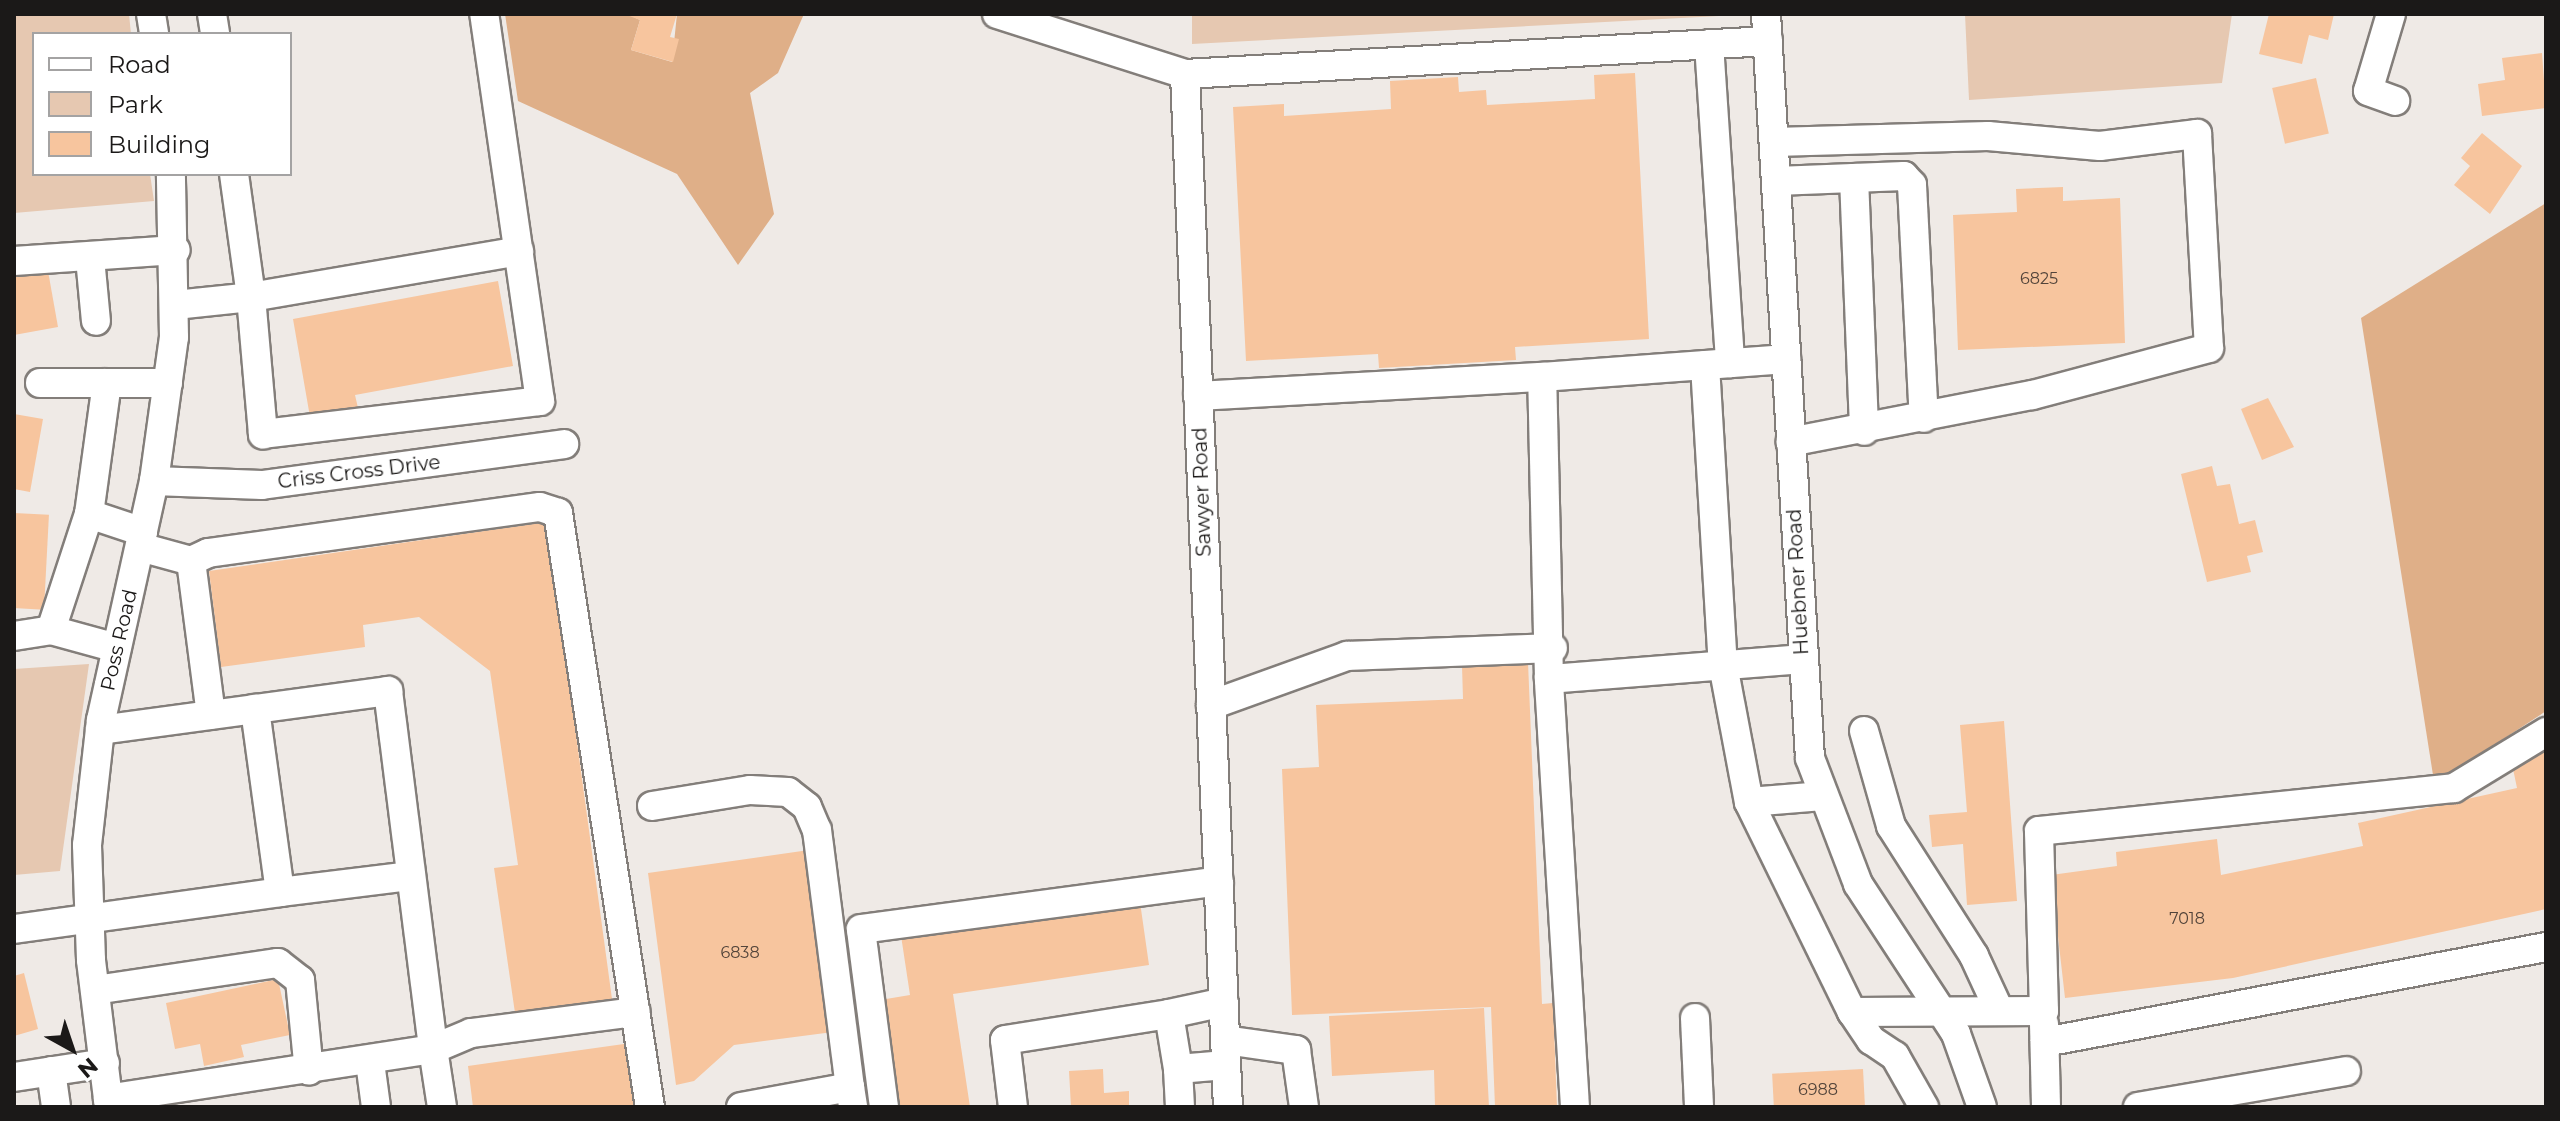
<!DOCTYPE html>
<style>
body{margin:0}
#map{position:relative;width:2560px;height:1121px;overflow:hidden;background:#efeae6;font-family:Montserrat,sans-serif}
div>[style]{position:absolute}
.green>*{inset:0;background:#e6c8b1}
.forest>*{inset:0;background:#dfaf88}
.building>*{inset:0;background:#f7c59e;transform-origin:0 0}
.roads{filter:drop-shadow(2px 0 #837e7a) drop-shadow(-2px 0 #837e7a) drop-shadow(0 2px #837e7a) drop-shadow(0 -2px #837e7a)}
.minor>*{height:28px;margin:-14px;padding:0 14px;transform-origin:14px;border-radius:14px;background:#fff}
span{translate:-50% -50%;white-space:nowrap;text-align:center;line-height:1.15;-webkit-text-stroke:6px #fff;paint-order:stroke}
.number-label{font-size:16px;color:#52443a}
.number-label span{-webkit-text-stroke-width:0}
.street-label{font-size:20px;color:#1b1918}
.frame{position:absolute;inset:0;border:16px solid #1b1918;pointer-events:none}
.legend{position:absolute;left:32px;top:32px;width:260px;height:144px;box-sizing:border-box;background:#fff;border:2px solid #a4a3a3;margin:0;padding:10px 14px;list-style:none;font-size:24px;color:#1b1918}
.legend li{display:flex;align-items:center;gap:16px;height:40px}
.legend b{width:40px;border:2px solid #a4a3a3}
.north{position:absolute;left:32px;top:1009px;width:80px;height:80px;-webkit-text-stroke:6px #fff;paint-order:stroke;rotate:140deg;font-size:22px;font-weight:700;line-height:32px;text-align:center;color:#1b1918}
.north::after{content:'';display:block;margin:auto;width:28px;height:36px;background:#1b1918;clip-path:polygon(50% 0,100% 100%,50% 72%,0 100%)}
</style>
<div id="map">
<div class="green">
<i style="clip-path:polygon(14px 14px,129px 14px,131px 34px,34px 34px,34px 174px,150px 174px,154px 201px,14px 213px)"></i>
<i style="clip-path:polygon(1192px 14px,1719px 14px,1719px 16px,1192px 44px)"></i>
<i style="clip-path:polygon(1965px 14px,2232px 14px,2222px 83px,1969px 100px)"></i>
<i style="clip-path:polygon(89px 664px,60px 871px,14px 875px,14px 669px)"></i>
</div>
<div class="forest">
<i style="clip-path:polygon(505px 14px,627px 14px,640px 20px,631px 50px,672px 62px,677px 14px,804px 14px,778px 73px,750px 93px,774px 214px,738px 265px,677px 174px,518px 101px)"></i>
<i style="clip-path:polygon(2546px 203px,2546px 711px,2450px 774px,2433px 775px,2361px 318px)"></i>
</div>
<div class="building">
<i style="clip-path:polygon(624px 14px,677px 14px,670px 37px,679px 39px,673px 62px,631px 50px,640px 20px)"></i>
<i style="clip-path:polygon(2269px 14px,2334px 14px,2328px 40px,2309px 35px,2302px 64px,2259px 54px)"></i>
<i style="clip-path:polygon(2542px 53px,2546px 108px,2482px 116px,2478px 84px,2505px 80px,2502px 58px)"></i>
<i style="clip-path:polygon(1635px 73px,1649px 339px,1515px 347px,1516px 360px,1379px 368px,1378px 354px,1246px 361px,1233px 107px,1284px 104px,1284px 116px,1391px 109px,1390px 81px,1458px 77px,1459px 92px,1486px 90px,1487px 105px,1595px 99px,1594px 75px)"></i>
<i style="left:2316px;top:78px;width:57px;height:45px;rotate:77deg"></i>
<i style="clip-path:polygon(2482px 133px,2522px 166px,2490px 214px,2454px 185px,2470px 166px,2461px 158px)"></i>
<i style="clip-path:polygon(2063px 187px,2063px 201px,2120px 198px,2125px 343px,1958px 350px,1953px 215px,2017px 212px,2016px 189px)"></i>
<i style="clip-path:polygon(48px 271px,58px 327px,14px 335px,14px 276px)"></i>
<i style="clip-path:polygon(498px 281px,513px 366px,355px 395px,358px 408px,310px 417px,293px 319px)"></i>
<i style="clip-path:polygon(2268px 398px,2294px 447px,2262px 460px,2241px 409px)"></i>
<i style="clip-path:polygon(14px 414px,43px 419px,30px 492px,14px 489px)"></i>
<i style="clip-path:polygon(2212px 466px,2217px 486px,2230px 484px,2239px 524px,2255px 520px,2263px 552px,2247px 556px,2251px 572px,2207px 582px,2181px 474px)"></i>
<i style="left:14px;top:513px;width:35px;height:95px;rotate:3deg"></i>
<i style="clip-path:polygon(547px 522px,612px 999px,515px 1013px,494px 868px,518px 865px,490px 671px,419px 617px,363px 625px,365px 647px,221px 667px,209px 571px)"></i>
<i style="clip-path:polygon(1528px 662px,1542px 1004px,1553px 1003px,1557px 1107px,1495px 1107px,1491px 1007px,1292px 1015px,1282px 769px,1319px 767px,1316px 705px,1463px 699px,1462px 666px)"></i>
<i style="clip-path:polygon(2004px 721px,2017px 901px,1967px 905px,1963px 844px,1932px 847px,1929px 815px,1967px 812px,1960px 725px)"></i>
<i style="clip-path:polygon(2546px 744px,2546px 909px,2233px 978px,2065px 998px,2051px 875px,2117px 866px,2116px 852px,2217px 839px,2221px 875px,2363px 846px,2358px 823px,2517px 788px,2512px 764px)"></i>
<i style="clip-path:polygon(809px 850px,833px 1032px,734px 1045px,694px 1081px,676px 1085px,648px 873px)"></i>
<i style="clip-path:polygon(1140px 902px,1149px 965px,953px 994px,970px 1107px,895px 1107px,880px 1000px,910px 995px,900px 929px)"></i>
<i style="clip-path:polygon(24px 973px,38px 1029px,14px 1036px,14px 976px)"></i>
<i style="clip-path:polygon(278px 979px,290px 1035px,241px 1045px,244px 1057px,204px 1066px,200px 1044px,175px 1049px,166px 1003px)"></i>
<i style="clip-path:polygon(1484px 1008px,1489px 1107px,1435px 1107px,1434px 1070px,1332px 1076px,1329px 1016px)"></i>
<i style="clip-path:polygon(631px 1043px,640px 1107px,473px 1107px,468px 1066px)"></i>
<i style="clip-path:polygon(1103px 1069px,1104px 1093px,1129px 1091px,1129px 1107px,1071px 1107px,1069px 1071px)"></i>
<i style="left:1863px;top:1069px;width:38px;height:91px;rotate:87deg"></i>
</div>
<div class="roads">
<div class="minor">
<i style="left:151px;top:14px;width:20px;rotate:81deg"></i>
<i style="left:212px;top:14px;width:20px;rotate:81deg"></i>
<i style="left:997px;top:14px;width:197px;rotate:17.7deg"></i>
<i style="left:1185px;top:74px;width:1034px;rotate:87.62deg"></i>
<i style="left:1766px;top:14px;width:745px;rotate:86.62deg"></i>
<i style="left:1810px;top:758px;width:135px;rotate:69.1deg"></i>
<i style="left:1858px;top:884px;width:179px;rotate:56.8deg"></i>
<i style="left:1956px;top:1034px;width:77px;rotate:70.4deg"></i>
<i style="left:2391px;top:14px;width:80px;rotate:106.6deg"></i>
<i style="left:2368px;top:91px;width:29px;rotate:20deg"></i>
<i style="left:1709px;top:44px;width:320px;rotate:86.2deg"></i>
<i style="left:1185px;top:74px;width:584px;rotate:-3.24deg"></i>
<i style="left:1774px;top:142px;width:214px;rotate:-1.6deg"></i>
<i style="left:1988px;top:136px;width:112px;rotate:5.1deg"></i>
<i style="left:2100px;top:146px;width:98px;rotate:-7.1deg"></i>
<i style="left:2197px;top:134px;width:214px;rotate:86.8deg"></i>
<i style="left:2209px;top:348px;width:183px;rotate:165.1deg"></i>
<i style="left:2032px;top:395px;width:246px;rotate:169deg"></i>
<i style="left:234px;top:174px;width:124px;rotate:82.1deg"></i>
<i style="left:251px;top:297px;width:272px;rotate:-9.7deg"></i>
<i style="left:1854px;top:178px;width:253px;rotate:87.7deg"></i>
<i style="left:1776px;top:181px;width:128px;rotate:-2.2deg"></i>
<i style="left:1904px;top:176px;width:12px;rotate:48deg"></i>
<i style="left:1912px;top:185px;width:233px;rotate:87.1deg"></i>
<i style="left:90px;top:258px;width:63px;rotate:84.6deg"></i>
<i style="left:14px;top:261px;width:162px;rotate:-3.9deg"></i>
<i style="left:175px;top:305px;width:76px;rotate:-6deg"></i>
<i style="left:251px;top:297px;width:138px;rotate:85deg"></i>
<i style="left:263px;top:434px;width:279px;rotate:-6.8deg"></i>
<i style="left:540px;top:401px;width:391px;rotate:-98.2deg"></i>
<i style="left:1705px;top:365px;width:301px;rotate:86.6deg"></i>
<i style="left:1723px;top:665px;width:139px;rotate:79.3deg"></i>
<i style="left:1749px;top:802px;width:234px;rotate:63.9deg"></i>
<i style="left:1852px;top:1012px;width:34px;rotate:56deg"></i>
<i style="left:1871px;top:1040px;width:29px;rotate:34deg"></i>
<i style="left:1895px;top:1056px;width:59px;rotate:60.4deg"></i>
<i style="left:40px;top:383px;width:128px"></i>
<i style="left:1198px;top:396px;width:345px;rotate:-3.2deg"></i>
<i style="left:154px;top:481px;width:108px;rotate:2.1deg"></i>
<i style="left:262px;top:485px;width:305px;rotate:-7.7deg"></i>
<i style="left:89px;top:514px;width:57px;rotate:18.4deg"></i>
<i style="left:140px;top:547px;width:53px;rotate:15.4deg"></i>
<i style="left:191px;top:561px;width:155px;rotate:82.6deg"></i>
<i style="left:191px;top:561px;width:19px;rotate:-25deg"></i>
<i style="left:208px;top:553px;width:335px;rotate:-7.9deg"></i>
<i style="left:540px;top:507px;width:19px;rotate:18deg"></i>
<i style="left:558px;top:513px;width:601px;rotate:81.2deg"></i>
<i style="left:51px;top:630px;width:122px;rotate:-71.9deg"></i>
<i style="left:89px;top:514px;width:132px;rotate:-82.2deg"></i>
<i style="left:14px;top:636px;width:37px;rotate:-9deg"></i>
<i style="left:51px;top:630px;width:68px;rotate:15.3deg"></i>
<i style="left:1549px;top:679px;width:302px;rotate:-91.3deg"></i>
<i style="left:1542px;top:377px;width:245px;rotate:-4.2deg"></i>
<i style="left:1211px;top:705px;width:145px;rotate:-19.8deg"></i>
<i style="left:1347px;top:656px;width:206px;rotate:-2.2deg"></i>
<i style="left:100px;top:730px;width:291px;rotate:-7.7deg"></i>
<i style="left:388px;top:691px;width:361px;rotate:82.8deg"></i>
<i style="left:433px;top:1049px;width:329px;rotate:171.3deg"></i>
<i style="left:1864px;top:731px;width:99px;rotate:74.1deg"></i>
<i style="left:1891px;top:826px;width:154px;rotate:57.4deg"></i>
<i style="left:1974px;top:956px;width:60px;rotate:65.2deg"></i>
<i style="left:1749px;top:802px;width:74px;rotate:-4.6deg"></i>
<i style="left:652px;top:806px;width:99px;rotate:-9.3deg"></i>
<i style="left:750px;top:790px;width:38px;rotate:3deg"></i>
<i style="left:788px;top:792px;width:24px;rotate:38deg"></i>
<i style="left:807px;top:807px;width:25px;rotate:67deg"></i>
<i style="left:817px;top:830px;width:259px;rotate:82.7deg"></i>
<i style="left:280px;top:892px;width:132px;rotate:-7deg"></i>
<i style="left:14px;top:929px;width:269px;rotate:-7.9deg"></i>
<i style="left:280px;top:892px;width:185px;rotate:-97.8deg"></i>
<i style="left:95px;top:990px;width:185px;rotate:-8.4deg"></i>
<i style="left:278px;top:963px;width:28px;rotate:38deg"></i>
<i style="left:300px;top:980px;width:91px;rotate:84.4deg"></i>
<i style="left:1852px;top:1012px;width:192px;rotate:-0.3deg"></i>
<i style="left:2044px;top:1011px;width:180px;rotate:-91.6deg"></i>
<i style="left:2039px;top:831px;width:417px;rotate:-5.9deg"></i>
<i style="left:2454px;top:788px;width:108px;rotate:-31.3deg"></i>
<i style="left:1169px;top:1014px;width:56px;rotate:-12.3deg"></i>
<i style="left:1695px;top:1018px;width:89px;rotate:87.4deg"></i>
<i style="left:2044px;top:1024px;width:83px;rotate:88.6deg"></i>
<i style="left:1225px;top:1040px;width:72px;rotate:8deg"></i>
<i style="left:1296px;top:1050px;width:58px;rotate:82deg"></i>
<i style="left:2045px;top:1042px;width:510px;rotate:-10.74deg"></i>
<i style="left:370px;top:1062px;width:45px;rotate:82.4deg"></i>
<i style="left:1178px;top:1069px;width:38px;rotate:87deg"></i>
<i style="left:51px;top:1071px;width:36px;rotate:82deg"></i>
<i style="left:14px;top:1077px;width:92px;rotate:-8.7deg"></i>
<i style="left:109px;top:1107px;width:148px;rotate:-97deg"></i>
<i style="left:91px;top:960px;width:115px;rotate:-92deg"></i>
<i style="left:87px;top:845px;width:126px;rotate:-83.6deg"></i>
<i style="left:101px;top:720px;width:245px;rotate:-77.5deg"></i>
<i style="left:154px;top:481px;width:145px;rotate:-82.1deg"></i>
<i style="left:174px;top:337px;width:163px;rotate:-91.1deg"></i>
<i style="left:442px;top:1107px;width:59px;rotate:-98.8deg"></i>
<i style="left:433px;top:1049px;width:41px;rotate:-22.8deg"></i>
<i style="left:471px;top:1033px;width:166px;rotate:-7.3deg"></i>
<i style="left:741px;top:1107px;width:111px;rotate:-10.4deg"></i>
<i style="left:850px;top:1087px;width:20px;rotate:81deg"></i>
<i style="left:884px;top:1107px;width:179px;rotate:-97.4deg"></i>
<i style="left:861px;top:929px;width:361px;rotate:-7.6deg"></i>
<i style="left:1013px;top:1107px;width:67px;rotate:-96.8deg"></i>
<i style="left:1005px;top:1040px;width:166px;rotate:-9deg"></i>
<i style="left:1169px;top:1014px;width:56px;rotate:80.7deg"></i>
<i style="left:1178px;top:1069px;width:48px;rotate:-4.8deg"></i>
<i style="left:1575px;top:1107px;width:429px;rotate:-93.5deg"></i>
<i style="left:1549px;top:679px;width:254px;rotate:-4.5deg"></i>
<i style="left:2138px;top:1107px;width:211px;rotate:-9.8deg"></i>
</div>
</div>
<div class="number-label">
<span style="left:2039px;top:279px">6825</span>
<span style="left:2187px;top:919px">7018</span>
<span style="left:740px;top:953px">6838</span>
<span style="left:1818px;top:1090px">6988</span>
</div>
<div class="street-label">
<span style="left:359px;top:472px;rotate:-7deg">Criss Cross Drive</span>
<span style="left:1202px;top:492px;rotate:-92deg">Sawyer Road</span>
<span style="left:1798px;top:582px;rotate:-93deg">Huebner Road</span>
<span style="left:119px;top:640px;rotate:-77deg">Poss Road</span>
</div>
<div class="frame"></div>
<ul class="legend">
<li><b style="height:10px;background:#fff"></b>Road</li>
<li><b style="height:22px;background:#e6c8b1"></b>Park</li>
<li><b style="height:22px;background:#f7c59e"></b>Building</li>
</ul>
<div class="north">N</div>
</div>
